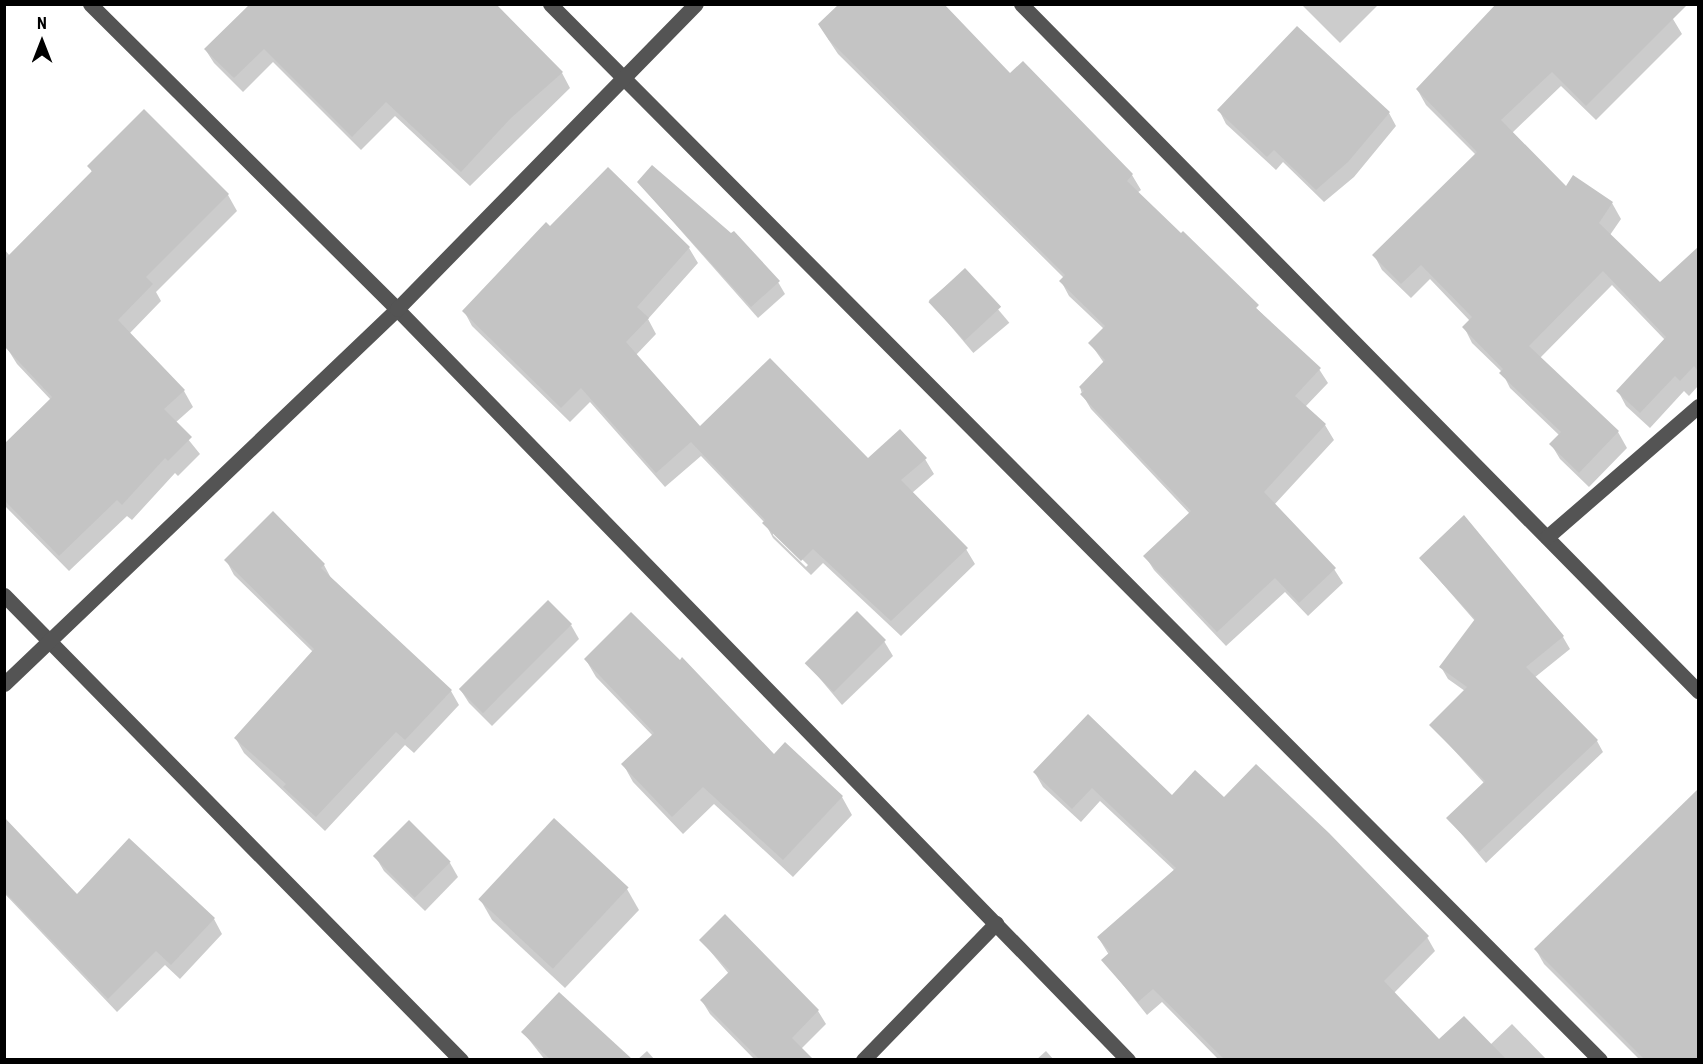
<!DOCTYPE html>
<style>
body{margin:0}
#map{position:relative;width:1703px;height:1064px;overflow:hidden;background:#fff;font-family:"Roboto Condensed",sans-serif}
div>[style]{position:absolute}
.shadow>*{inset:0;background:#0003;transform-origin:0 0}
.building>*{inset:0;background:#c4c4c4;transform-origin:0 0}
.minor>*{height:15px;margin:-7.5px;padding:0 7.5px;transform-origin:7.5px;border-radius:7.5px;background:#545454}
span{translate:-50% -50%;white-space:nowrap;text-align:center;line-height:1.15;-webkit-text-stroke:5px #fff;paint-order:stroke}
.frame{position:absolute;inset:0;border:6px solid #000;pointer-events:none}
.north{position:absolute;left:12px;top:12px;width:60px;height:60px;-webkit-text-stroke:4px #fff;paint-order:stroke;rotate:0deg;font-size:16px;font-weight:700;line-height:24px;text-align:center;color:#000}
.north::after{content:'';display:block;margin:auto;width:21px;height:27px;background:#000;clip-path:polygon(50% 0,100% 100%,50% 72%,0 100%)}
</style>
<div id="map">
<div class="shadow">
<i style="clip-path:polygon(494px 4px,562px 73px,570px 88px,470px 186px,395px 116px,361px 150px,273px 62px,243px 92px,214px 63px,205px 49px)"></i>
<i style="clip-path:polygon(1301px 4px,1376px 4px,1377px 6px,1340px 43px)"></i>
<i style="clip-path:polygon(1498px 4px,1673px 19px,1682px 34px,1596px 120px,1561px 86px,1512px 133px,1567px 188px,1612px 203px,1621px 219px,1610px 235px,1660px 284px,1698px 249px,1698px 386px,1689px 396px,1684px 391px,1650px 428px,1626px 406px,1618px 391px,1665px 340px,1612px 285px,1540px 358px,1618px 432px,1627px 448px,1589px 487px,1560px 459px,1551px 444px,1559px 435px,1510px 388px,1502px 372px,1472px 343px,1464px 327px,1470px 321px,1430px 279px,1411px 298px,1382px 270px,1374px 255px,1476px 155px,1426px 105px,1417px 89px)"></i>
<i style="clip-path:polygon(828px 39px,1010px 75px,1132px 175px,1141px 190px,1137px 193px,1319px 369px,1328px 383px,1305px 407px,1325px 425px,1334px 440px,1274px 505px,1334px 569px,1343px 583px,1308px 616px,1285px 592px,1226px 646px,1154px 570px,1145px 556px,1190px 514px,1091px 409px,1082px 394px,1080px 387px,1104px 363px,1090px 343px,1104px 329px,1069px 296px,1061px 281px,1064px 278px,838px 54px)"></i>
<i style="clip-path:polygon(1219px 110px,1389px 113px,1396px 126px,1354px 177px,1324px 202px,1283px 162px,1276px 170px,1226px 124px)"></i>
<i style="clip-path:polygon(89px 166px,228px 195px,237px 211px,156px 292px,161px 301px,129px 334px,184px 391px,193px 407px,175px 423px,200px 454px,178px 476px,175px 473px,132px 520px,127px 516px,69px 571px,4px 505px,4px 446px,51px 400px,17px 364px,7px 348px,4px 249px,10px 256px,92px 172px)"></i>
<i style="clip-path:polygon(638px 182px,778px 282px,785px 294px,758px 318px)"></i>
<i style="clip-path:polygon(evenodd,550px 228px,689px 248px,698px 263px,648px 319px,656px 334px,636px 355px,700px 428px,868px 460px,925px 459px,934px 474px,912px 493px,966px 549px,975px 564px,901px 636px,823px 563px,811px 575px,773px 538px,765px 523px,701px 456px,665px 487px,590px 402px,570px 422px,472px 326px,464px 311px,550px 228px,773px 531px,808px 565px,806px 567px,773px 535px,773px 531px)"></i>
<i style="left:965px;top:270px;width:69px;height:47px;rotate:50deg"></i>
<i style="clip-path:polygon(273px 513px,324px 565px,332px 580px,451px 691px,459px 705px,414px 753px,405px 745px,325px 831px,244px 753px,236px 739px,313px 652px,234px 575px,226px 560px)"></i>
<i style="clip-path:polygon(1464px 517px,1563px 637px,1570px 649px,1534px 678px,1597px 741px,1603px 752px,1486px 863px,1448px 818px,1484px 783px,1431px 725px,1465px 691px,1448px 679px,1441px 667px,1475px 621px,1421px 559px)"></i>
<i style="clip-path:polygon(571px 625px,579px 639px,492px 726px,469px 703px,460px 689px)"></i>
<i style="clip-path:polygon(884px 641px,893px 656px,842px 705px,806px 662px)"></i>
<i style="clip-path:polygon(586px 660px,774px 756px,785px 744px,842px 797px,852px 815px,793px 877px,714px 804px,683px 834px,633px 782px,623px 764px,653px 736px,596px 677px)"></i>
<i style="clip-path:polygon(1035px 773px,1172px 797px,1224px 800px,1427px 937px,1435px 951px,1394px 993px,1439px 1041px,1490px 1045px,1512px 1024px,1547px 1060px,1219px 1060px,1162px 1002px,1147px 1015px,1103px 960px,1109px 955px,1098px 937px,1175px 871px,1100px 801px,1081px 822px,1043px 787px)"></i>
<i style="clip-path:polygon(1698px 791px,1698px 1060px,1640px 1060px,1544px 964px,1536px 950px)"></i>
<i style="clip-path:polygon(4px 819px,77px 897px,214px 919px,222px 934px,180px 979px,165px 965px,117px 1012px,4px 893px)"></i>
<i style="clip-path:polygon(375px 856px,450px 863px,458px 877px,425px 911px,384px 871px)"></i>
<i style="clip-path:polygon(627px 889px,639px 910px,565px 988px,492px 920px,480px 899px)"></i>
<i style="clip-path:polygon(701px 940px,818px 1011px,826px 1024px,801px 1049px,811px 1060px,755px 1060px,710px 1014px,702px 1001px,729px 974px)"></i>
<i style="clip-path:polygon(559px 994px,629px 1060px,545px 1060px,523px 1032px)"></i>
<i style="clip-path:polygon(647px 1051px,655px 1060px,637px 1060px)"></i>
<i style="clip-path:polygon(1046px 1051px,1054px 1060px,1036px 1060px)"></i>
</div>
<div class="building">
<i style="clip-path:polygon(250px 4px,496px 4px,563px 72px,511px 118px,461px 172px,386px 102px,352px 137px,264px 49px,234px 78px,204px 49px)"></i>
<i style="clip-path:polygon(839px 4px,944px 4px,1010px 73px,1023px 61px,1133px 174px,1127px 181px,1181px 233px,1183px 231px,1259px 305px,1256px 308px,1321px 368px,1295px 396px,1326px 424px,1264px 492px,1336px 568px,1299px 603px,1275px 578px,1217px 632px,1143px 556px,1191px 511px,1080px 394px,1084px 391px,1079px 387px,1105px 360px,1088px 343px,1105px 326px,1059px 281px,1065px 275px,828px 39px,818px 24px)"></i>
<i style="clip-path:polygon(1496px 4px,1688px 4px,1586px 106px,1552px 72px,1501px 120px,1566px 186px,1573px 175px,1613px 202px,1599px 223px,1660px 282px,1698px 247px,1698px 371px,1694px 366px,1680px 381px,1675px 376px,1640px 413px,1616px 391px,1666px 337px,1603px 271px,1529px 346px,1619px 431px,1579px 473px,1549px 444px,1561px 432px,1499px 373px,1503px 369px,1462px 327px,1472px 317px,1421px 265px,1401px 284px,1372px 255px,1477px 152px,1416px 89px)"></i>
<i style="clip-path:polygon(1297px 26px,1390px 112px,1348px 162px,1316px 190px,1274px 150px,1267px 157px,1217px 110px)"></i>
<i style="clip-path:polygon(144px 109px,229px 194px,146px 277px,153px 284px,118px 320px,185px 390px,164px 409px,192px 437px,168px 461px,165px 458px,122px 505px,117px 500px,59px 556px,4px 500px,4px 444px,52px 397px,4px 346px,4px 260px,92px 171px,87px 166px)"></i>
<i style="clip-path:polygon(652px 165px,731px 233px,734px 231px,780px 281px,751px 307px,637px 182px)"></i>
<i style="clip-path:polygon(608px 167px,690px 247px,637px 307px,649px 318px,626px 342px,700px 426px,770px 358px,868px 458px,900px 429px,927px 458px,901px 480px,968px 548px,891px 621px,813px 549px,801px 561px,762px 523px,765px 520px,691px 442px,656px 473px,581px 388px,561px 408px,462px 311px,546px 222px,550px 226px)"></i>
<i style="left:965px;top:268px;width:53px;height:50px;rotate:47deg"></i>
<i style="clip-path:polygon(273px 511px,325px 564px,321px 568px,452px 690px,405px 740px,396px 732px,316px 817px,283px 787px,286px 784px,234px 738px,314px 649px,224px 560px)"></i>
<i style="clip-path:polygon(1464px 515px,1564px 636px,1526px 667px,1598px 740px,1479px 852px,1446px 818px,1485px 781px,1429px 725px,1467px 687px,1439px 667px,1475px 619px,1419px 558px)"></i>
<i style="left:548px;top:600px;width:34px;height:126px;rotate:45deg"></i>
<i style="left:857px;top:611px;width:41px;height:74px;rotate:45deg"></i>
<i style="clip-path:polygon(631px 612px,680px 660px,682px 657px,774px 754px,785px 742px,843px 796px,783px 860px,703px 787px,672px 817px,621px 764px,654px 733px,584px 659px)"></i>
<i style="clip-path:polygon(1088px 714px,1172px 795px,1195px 770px,1224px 797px,1256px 764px,1329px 833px,1429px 936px,1384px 981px,1439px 1039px,1464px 1016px,1506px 1059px,1224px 1059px,1153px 989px,1138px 1002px,1101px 960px,1110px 952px,1097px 937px,1176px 868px,1092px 788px,1072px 809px,1033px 772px)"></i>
<i style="clip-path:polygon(1698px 789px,1698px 1059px,1644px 1059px,1534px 949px)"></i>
<i style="clip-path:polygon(4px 817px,77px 894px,129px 838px,215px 918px,171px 965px,156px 951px,108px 999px,4px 891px)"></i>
<i style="left:554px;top:818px;width:102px;height:111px;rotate:43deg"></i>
<i style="left:409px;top:820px;width:59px;height:51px;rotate:45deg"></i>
<i style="clip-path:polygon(725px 914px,819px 1010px,792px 1038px,813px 1059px,759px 1059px,700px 1000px,730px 971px,699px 940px)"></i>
<i style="clip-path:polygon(559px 992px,632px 1059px,550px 1059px,521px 1032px)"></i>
</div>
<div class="minor">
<i style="left:90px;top:4px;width:433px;rotate:44.8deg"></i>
<i style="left:397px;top:309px;width:1048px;rotate:45.77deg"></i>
<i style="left:550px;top:4px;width:1489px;rotate:45.16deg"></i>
<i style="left:1021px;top:4px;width:965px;rotate:45.42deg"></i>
<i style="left:1547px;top:537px;width:200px;rotate:-40.9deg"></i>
<i style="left:4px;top:595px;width:652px;rotate:45.5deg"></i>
<i style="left:4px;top:684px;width:543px;rotate:-43.66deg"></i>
<i style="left:397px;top:309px;width:427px;rotate:-45.6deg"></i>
<i style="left:863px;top:1060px;width:191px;rotate:-45.8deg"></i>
</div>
<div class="frame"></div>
<div class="north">N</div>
</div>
